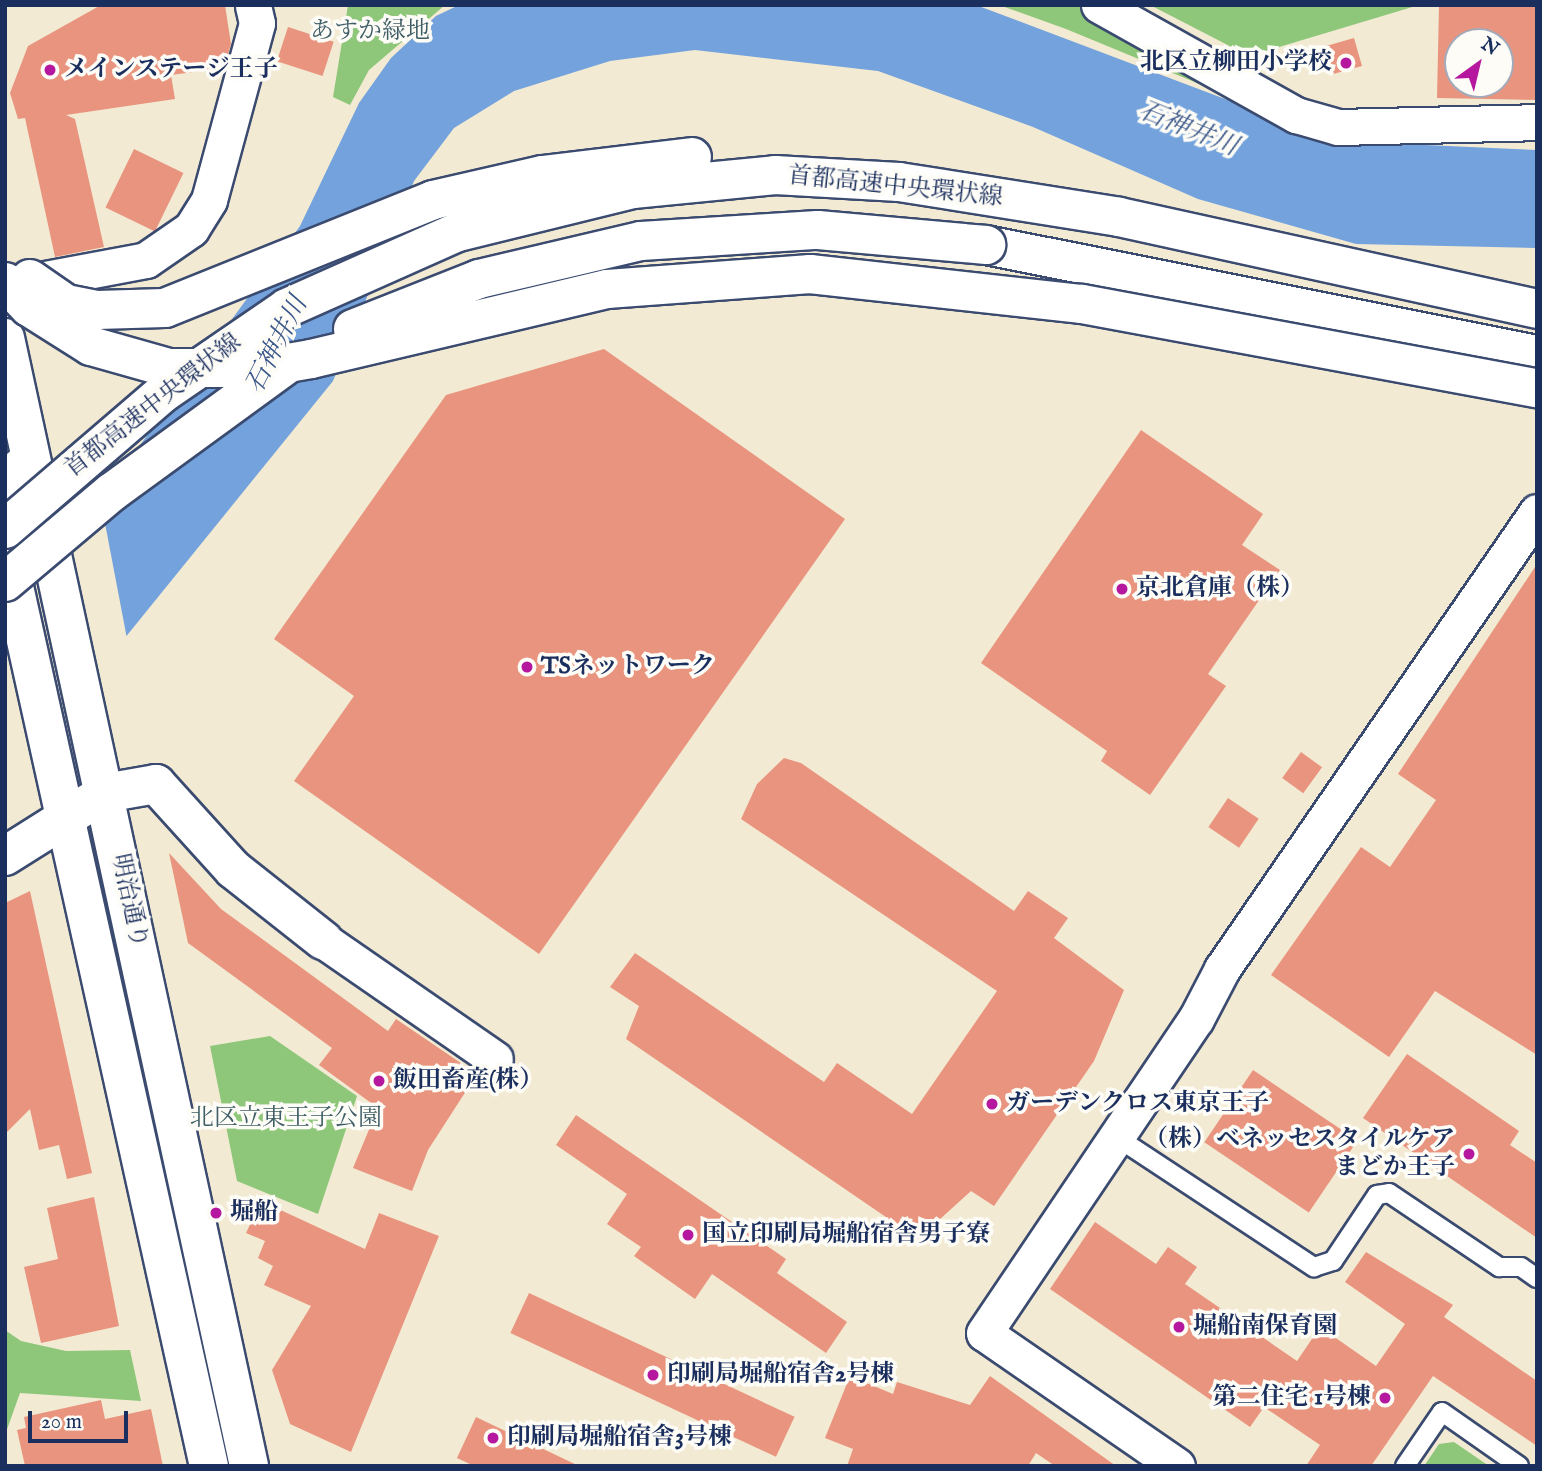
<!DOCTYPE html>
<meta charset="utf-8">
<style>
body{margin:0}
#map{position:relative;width:1542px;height:1471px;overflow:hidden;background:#f3ead3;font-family:"IM FELL English","Noto Serif JP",serif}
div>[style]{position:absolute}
.green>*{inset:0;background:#8ec77a}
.water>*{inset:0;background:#73a2dc}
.pier>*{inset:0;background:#f3ead3}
.building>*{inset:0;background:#e9947e;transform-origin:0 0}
.roads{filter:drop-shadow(2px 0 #3b4b70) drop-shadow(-2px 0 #3b4b70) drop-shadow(0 2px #3b4b70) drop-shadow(0 -2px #3b4b70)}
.service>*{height:18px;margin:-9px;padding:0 9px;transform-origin:9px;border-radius:9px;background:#fff}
.minor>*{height:35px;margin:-17.5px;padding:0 17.5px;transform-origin:17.5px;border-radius:17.5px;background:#fff}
.tertiary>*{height:38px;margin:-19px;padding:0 19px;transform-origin:19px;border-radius:19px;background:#fff}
.primary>*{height:38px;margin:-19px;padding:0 19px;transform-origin:19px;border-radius:19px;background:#fff}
.motorway>*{height:38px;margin:-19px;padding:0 19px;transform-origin:19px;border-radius:19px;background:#fff}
.bridges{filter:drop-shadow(2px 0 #3b4b70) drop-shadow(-2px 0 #3b4b70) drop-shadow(0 2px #3b4b70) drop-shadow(0 -2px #3b4b70)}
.motorway-bridge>*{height:38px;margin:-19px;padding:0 19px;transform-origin:19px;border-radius:19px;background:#fff}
.dots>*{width:19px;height:19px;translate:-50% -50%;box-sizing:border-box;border:4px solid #fdfcf7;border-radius:50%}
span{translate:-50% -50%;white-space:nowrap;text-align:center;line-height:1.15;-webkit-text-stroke:7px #fdfcf7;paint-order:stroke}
.park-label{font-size:24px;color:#3e5d66}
.poi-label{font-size:24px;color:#1b2f5e;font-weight:700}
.right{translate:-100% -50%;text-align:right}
.left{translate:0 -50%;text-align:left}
.street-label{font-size:24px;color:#1b2f5e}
.water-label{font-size:26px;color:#3a578a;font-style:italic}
.frame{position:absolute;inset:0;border:7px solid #1b2f5e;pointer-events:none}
.north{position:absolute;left:1444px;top:28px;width:70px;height:70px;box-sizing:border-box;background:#fdfcf7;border:2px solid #a3aaba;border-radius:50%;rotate:34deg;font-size:19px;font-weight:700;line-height:28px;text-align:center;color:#1b2f5e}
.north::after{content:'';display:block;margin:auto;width:24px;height:32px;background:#b5179e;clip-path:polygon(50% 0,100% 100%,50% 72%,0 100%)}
.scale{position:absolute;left:28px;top:1411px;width:100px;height:32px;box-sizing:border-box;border:4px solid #1b2f5e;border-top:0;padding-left:9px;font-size:21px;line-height:24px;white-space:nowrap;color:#1b2f5e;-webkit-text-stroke:5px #fdfcf7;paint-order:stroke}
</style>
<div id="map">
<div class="green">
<i style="clip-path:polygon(348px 5px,445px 5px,369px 70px,350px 105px,333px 97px)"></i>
<i style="clip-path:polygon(999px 5px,1080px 5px,1284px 119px,1066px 29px)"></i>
<i style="clip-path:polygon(1150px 5px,1419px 5px,1249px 56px)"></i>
<i style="clip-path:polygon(270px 1036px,357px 1096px,318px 1214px,237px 1181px,210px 1046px)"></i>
<i style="clip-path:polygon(5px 1330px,21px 1341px,66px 1351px,130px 1350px,141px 1401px,20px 1393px,5px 1435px)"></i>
<i style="clip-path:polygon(1454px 1442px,1489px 1466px,1424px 1466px,1439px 1444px)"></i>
</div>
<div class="water">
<i style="clip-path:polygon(459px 5px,976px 5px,1336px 141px,1537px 150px,1537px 248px,1356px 244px,1198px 199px,1033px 127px,878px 71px,695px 50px,610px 61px,514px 91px,454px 128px,414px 181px,333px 381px,5px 786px,5px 630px,300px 226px,359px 103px,391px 58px,436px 16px)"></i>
</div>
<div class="pier">
<i style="clip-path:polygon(100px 497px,128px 644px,5px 790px,5px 624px)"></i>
</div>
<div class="building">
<i style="clip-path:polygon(101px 5px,225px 5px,231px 44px,224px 68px,171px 75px,175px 99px,66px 115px,75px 119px,104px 247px,55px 257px,25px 118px,18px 119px,10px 93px,28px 46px)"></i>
<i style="clip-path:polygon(evenodd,1439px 5px,1537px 5px,1537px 100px,1437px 98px,1439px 5px,1458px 42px,1500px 42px,1500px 84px,1458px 84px,1458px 42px)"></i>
<i style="left:288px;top:27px;width:48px;height:36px;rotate:18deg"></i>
<i style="left:1354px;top:38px;width:29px;height:29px;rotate:74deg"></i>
<i style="left:134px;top:149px;width:55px;height:65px;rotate:26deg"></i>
<i style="clip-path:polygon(604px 349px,845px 519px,539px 954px,294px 781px,354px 696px,274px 639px,446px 395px)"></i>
<i style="clip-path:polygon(1141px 430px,1263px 514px,1242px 545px,1280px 570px,1208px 674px,1226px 686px,1150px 795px,1101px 761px,1107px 751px,981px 663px)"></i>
<i style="clip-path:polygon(1537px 564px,1537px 1055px,1435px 991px,1389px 1057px,1271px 975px,1361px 847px,1390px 867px,1436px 800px,1398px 774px)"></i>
<i style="left:1301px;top:752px;width:26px;height:32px;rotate:36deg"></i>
<i style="clip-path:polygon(784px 758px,801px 763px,1014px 911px,1028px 891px,1068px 918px,1054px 938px,1124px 990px,1094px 1061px,994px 1206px,971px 1191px,918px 1239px,626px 1039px,639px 1006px,610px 987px,635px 953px,824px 1082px,837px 1063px,912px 1114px,997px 991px,741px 819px,757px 784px)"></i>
<i style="left:1228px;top:798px;width:37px;height:35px;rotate:34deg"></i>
<i style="clip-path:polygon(169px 853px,221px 909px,388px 1031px,396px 1019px,477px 1074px,428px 1150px,412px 1191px,353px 1168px,378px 1108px,319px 1065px,332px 1048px,188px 943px)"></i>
<i style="clip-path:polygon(30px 891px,92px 1173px,67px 1179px,59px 1145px,39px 1150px,30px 1109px,5px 1134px,5px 903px)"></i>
<i style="clip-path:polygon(1407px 1054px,1519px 1131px,1510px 1145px,1537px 1163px,1537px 1238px,1363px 1118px)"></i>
<i style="left:1253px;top:1070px;width:126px;height:87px;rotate:34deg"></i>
<i style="clip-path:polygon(576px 1115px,786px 1259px,777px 1273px,847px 1322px,826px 1353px,712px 1274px,695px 1299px,634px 1256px,641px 1247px,607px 1224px,627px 1194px,556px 1145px)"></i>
<i style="clip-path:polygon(94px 1197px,119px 1326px,41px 1343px,24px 1267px,58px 1259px,47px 1208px)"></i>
<i style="clip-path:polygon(261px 1201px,365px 1249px,379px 1213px,439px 1236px,351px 1452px,290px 1424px,272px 1370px,311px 1306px,264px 1285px,273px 1266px,258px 1258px,265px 1241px,246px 1233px)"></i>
<i style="clip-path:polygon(1095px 1222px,1156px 1264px,1168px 1247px,1197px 1267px,1185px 1284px,1297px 1361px,1320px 1327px,1376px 1366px,1405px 1324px,1345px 1282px,1366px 1252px,1453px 1305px,1444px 1317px,1537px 1381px,1537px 1446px,1433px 1376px,1371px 1466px,1306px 1466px,1320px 1445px,1264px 1407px,1250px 1427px,1050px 1289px)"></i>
<i style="left:529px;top:1293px;width:293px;height:44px;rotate:25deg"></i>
<i style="clip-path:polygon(850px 1376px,893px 1394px,897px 1382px,970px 1405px,990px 1376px,1116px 1466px,1055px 1466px,1036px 1453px,1028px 1466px,847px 1466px,853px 1449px,825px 1438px)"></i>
<i style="clip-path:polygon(101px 1400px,105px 1419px,151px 1409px,163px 1466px,25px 1466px,17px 1430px,26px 1428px,24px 1417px)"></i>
<i style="clip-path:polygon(476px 1417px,579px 1466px,474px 1466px,457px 1458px)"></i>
</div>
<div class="roads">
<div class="service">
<i style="left:1118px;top:1138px;width:235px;rotate:33.4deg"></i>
<i style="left:1314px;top:1267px;width:20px;rotate:-18deg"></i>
<i style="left:1333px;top:1261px;width:79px;rotate:-56.3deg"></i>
<i style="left:1377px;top:1195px;width:12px;rotate:-9deg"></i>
<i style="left:1389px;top:1193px;width:133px;rotate:33.9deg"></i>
<i style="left:1499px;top:1267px;width:22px"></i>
<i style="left:1521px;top:1267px;width:19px;rotate:35deg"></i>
<i style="left:1405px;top:1466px;width:65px;rotate:-55.6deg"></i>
<i style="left:1442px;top:1412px;width:94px;rotate:35deg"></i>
</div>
<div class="minor">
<i style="left:1099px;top:5px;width:226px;rotate:29.2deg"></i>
<i style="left:1296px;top:115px;width:44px;rotate:15.9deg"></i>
<i style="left:1338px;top:127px;width:199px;rotate:-1.4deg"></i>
<i style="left:13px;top:285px;width:135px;rotate:-10.6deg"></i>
<i style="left:146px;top:260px;width:55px;rotate:-34.6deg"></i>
<i style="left:191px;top:229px;width:34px;rotate:-58deg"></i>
<i style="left:209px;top:200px;width:183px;rotate:-74.8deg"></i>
<i style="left:257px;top:23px;width:18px;rotate:-103deg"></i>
<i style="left:323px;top:940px;width:209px;rotate:34.7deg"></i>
<i style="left:1177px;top:1466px;width:234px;rotate:-145.4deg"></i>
<i style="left:984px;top:1333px;width:379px;rotate:-56deg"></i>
<i style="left:1196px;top:1019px;width:56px;rotate:-62.5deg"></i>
<i style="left:1222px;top:969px;width:555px;rotate:-55.42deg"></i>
</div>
<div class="tertiary">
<i style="left:5px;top:856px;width:118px;rotate:-32.2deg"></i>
<i style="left:105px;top:793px;width:52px;rotate:-10deg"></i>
<i style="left:156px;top:784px;width:115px;rotate:47.8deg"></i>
<i style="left:233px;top:869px;width:115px;rotate:38.3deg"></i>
</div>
<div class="primary">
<i style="left:5px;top:338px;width:1154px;rotate:77.79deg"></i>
<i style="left:5px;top:546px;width:942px;rotate:77.5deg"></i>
</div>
<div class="motorway">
<i style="left:986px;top:245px;width:562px;rotate:11.29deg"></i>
<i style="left:5px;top:481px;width:33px;rotate:-41deg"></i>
</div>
</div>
<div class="bridges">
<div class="motorway-bridge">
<i style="left:30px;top:279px;width:44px;rotate:34.8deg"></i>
<i style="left:66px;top:304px;width:32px;rotate:11deg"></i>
<i style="left:97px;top:310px;width:68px;rotate:-1.7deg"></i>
<i style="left:165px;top:308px;width:289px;rotate:-21.9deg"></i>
<i style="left:433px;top:200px;width:112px;rotate:-12.9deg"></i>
<i style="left:542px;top:175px;width:151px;rotate:-6.8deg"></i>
<i style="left:5px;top:282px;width:35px;rotate:46deg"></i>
<i style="left:29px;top:307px;width:73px;rotate:32.2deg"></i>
<i style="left:91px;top:346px;width:81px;rotate:15.8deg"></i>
<i style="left:169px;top:368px;width:90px"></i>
<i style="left:259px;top:368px;width:53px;rotate:-9.8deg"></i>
<i style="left:311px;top:359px;width:304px;rotate:-13.3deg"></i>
<i style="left:607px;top:289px;width:204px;rotate:-4.2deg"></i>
<i style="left:810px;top:274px;width:274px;rotate:6.3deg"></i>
<i style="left:1082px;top:304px;width:463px;rotate:10.5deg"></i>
<i style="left:353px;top:329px;width:136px;rotate:-21.6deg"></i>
<i style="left:479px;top:279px;width:166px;rotate:-13.2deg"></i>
<i style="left:641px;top:241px;width:177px;rotate:-3.6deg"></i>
<i style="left:818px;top:230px;width:169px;rotate:5.1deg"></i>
<i style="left:5px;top:529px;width:208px;rotate:-40.7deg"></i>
<i style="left:163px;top:393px;width:150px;rotate:-34.4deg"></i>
<i style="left:287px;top:308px;width:187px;rotate:-24deg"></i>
<i style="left:458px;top:232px;width:180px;rotate:-13.8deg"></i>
<i style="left:633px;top:189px;width:143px;rotate:-5.6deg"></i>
<i style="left:775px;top:175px;width:124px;rotate:3.2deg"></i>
<i style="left:899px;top:182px;width:223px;rotate:9deg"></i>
<i style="left:1119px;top:217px;width:428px;rotate:12.4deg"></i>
<i style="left:5px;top:582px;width:140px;rotate:-40.1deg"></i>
<i style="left:112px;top:492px;width:214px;rotate:-36.1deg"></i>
</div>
</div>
<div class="dots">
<i style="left:1346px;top:63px;background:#b5179e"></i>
<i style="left:50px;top:70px;background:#b5179e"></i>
<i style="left:1122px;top:589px;background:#b5179e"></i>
<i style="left:527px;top:667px;background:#b5179e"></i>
<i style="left:379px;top:1081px;background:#b5179e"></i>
<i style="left:992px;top:1104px;background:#b5179e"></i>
<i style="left:1469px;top:1154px;background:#b5179e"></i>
<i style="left:216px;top:1213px;background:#b5179e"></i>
<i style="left:688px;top:1235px;background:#b5179e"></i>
<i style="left:1179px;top:1327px;background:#b5179e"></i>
<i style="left:653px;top:1375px;background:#b5179e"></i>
<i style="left:1385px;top:1398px;background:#b5179e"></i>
<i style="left:493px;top:1438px;background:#b5179e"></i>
</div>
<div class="park-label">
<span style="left:370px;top:32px">あすか緑地</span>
<span style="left:286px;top:1119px">北区立東王子公園</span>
</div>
<div class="poi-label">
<span class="right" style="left:1332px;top:63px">北区立柳田小学校</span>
<span class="left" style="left:64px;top:70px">メインステージ王子</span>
<span class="left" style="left:1136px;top:589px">京北倉庫（株）</span>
<span class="left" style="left:541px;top:667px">TSネットワーク</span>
<span class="left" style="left:393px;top:1081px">飯田畜産(株）</span>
<span class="left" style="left:1006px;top:1104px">ガーデンクロス東京王子</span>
<span class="right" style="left:1455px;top:1154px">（株）ベネッセスタイルケア<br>まどか王子</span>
<span class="left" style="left:230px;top:1213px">堀船</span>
<span class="left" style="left:702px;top:1235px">国立印刷局堀船宿舎男子寮</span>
<span class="left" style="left:1193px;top:1327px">堀船南保育園</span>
<span class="left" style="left:667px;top:1375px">印刷局堀船宿舎2号棟</span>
<span class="right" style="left:1371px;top:1398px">第二住宅 1号棟</span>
<span class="left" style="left:507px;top:1438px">印刷局堀船宿舎3号棟</span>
</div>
<div class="street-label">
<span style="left:895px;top:187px;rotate:6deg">首都高速中央環状線</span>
<span style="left:153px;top:406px;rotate:-38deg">首都高速中央環状線</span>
<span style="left:129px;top:901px;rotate:78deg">明治通り</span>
</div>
<div class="water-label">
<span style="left:1188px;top:129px;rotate:22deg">石神井川</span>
<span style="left:277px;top:345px;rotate:-63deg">石神井川</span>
</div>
<div class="frame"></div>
<div class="north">N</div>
<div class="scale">20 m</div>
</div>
